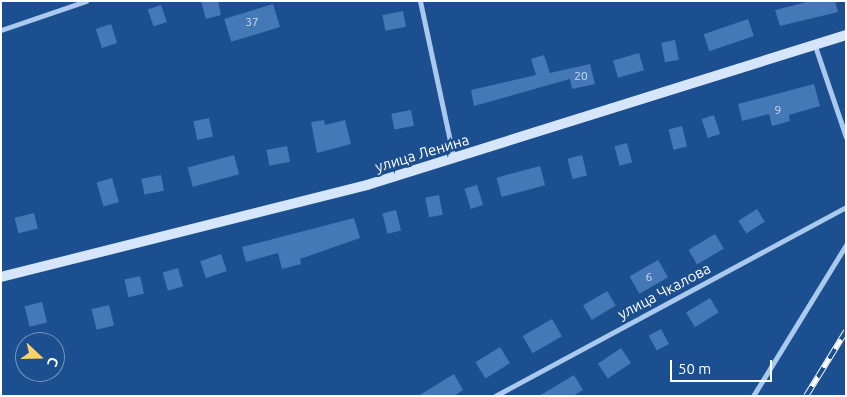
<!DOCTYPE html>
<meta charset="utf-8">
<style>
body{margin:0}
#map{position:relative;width:847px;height:397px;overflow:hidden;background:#1b4f8f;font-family:Ubuntu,sans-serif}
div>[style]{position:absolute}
.building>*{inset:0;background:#4478b7;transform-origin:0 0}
.minor>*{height:5px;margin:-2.5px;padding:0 2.5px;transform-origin:2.5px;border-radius:2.5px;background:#a9c9ee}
.secondary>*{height:10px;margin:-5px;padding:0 5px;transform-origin:5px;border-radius:5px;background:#d6e6fa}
.rail>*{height:5.5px;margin-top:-2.75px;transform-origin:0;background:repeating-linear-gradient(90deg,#1b4f8f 0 11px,#fff 0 22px);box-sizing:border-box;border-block:1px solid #fff}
span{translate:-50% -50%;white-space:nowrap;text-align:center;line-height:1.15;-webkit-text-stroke:4.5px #1b4f8f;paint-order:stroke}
.number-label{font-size:12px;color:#d0dded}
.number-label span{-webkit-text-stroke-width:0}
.street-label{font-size:15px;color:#fff}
.frame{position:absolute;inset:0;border:2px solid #fff;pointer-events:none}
.north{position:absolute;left:15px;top:332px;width:50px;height:50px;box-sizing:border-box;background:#1b4f8f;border:1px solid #7695bc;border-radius:50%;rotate:111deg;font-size:14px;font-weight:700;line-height:20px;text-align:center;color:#fff}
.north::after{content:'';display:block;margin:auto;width:18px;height:22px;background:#ffd166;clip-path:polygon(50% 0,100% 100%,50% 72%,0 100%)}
.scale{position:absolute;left:670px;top:360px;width:102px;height:22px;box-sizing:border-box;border:2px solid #fff;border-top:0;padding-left:6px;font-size:15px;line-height:18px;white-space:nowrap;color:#fff;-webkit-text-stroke:4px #1b4f8f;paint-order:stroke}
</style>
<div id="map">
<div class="building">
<i style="clip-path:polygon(201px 1px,218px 1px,221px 15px,206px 19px)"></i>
<i style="clip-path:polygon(811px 1px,835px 1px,838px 12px,780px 26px,775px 10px)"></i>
<i style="left:273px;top:4px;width:24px;height:51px;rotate:73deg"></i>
<i style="left:161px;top:5px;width:18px;height:14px;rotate:71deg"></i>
<i style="left:403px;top:11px;width:16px;height:21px;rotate:79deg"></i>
<i style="left:748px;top:19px;width:18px;height:47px;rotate:71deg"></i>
<i style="left:111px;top:24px;width:20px;height:16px;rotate:72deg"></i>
<i style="left:675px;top:40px;width:20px;height:14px;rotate:79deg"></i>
<i style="left:639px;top:53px;width:18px;height:27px;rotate:74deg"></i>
<i style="clip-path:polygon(544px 55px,550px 73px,590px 64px,595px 84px,572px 89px,570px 79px,474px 106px,471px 90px,536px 75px,531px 59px)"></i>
<i style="clip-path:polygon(814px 84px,820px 106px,789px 115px,790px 121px,772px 126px,769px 114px,742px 121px,738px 104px)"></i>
<i style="left:411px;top:110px;width:16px;height:20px;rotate:79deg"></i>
<i style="left:714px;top:115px;width:20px;height:13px;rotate:72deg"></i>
<i style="left:209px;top:118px;width:19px;height:16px;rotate:78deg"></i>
<i style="clip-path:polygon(324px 120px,325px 125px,345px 120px,351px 144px,317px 153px,311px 122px)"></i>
<i style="left:682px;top:126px;width:21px;height:14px;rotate:76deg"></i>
<i style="left:627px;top:143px;width:20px;height:13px;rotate:75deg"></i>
<i style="left:287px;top:146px;width:16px;height:21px;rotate:79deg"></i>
<i style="left:234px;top:155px;width:20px;height:48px;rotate:75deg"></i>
<i style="left:582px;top:155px;width:21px;height:15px;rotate:76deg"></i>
<i style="left:540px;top:166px;width:20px;height:45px;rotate:75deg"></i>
<i style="left:161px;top:175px;width:16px;height:20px;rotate:79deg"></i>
<i style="left:112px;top:178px;width:25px;height:16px;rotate:74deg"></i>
<i style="left:477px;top:185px;width:21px;height:13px;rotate:73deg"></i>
<i style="left:439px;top:195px;width:20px;height:14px;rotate:79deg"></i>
<i style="left:757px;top:209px;width:15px;height:22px;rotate:58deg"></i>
<i style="left:396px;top:210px;width:21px;height:14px;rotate:76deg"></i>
<i style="left:34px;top:213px;width:16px;height:20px;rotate:76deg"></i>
<i style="clip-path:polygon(354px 218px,360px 238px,300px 259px,301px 264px,282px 269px,278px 253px,246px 262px,242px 247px)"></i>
<i style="left:715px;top:234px;width:17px;height:31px;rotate:59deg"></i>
<i style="left:221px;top:254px;width:18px;height:22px;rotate:71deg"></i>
<i style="left:658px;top:260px;width:20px;height:33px;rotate:60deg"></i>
<i style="left:178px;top:268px;width:19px;height:16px;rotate:74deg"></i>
<i style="left:140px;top:276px;width:18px;height:16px;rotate:77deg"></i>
<i style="left:607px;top:291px;width:17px;height:28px;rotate:59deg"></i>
<i style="left:710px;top:298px;width:17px;height:28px;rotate:59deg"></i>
<i style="left:42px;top:302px;width:21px;height:18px;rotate:76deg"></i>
<i style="left:109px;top:305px;width:21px;height:18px;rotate:76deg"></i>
<i style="left:552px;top:319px;width:20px;height:34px;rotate:60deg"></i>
<i style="left:661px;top:329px;width:17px;height:14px;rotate:62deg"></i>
<i style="left:500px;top:347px;width:19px;height:29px;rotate:58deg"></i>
<i style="left:621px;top:348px;width:18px;height:28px;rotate:56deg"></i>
<i style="clip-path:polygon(454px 374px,463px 390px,454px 396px,418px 396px)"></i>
<i style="clip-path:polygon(574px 375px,583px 390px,573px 396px,539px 396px)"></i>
</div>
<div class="minor">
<i style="left:420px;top:1px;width:162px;rotate:77.9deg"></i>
<i style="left:1px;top:30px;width:90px;rotate:-18.8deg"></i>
<i style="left:815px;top:46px;width:96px;rotate:71.2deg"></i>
<i style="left:495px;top:396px;width:399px;rotate:-28.3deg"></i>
<i style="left:753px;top:396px;width:177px;rotate:-58.4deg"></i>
</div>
<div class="secondary">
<i style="left:1px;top:277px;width:377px;rotate:-14.1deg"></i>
<i style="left:367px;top:185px;width:502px;rotate:-17.39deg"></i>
</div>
<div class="rail">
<i style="left:806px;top:396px;width:76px;rotate:-58.4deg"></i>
</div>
<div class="number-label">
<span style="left:252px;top:22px">37</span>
<span style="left:581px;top:76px">20</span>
<span style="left:778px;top:110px">9</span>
<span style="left:649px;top:277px">6</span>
</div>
<div class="street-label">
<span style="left:422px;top:153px;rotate:-17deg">улица Ленина</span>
<span style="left:664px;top:291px;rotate:-28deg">улица Чкалова</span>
</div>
<div class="frame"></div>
<div class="north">С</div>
<div class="scale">50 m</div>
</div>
